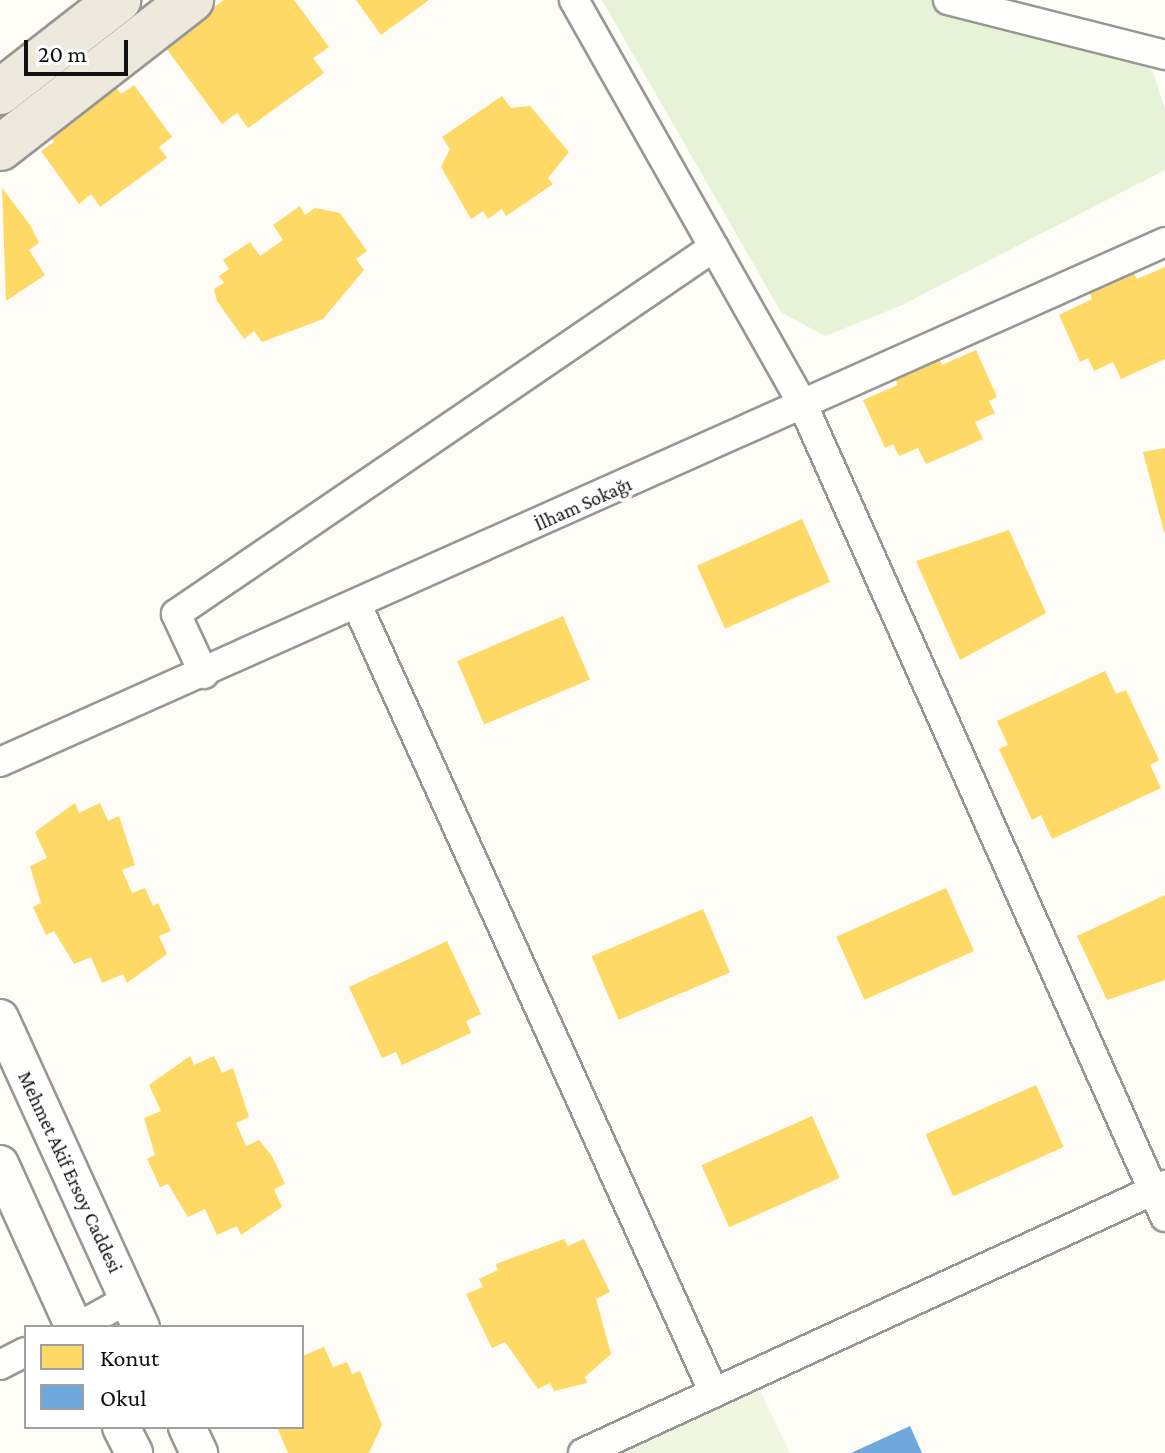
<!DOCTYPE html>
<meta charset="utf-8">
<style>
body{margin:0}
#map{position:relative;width:1165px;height:1453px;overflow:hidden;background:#fdfcf7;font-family:"Crimson Pro",serif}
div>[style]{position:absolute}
.green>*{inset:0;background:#e7f3d7}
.pitch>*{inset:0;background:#f0f6e1}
.homes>*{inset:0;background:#ffd966;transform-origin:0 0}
.schools>*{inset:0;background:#6fa8dc}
.roads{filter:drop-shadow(2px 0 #979795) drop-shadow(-2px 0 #979795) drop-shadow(0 2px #979795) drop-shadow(0 -2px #979795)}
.minor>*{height:28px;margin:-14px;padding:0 14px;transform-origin:14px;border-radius:14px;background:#fffffe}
.tertiary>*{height:36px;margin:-18px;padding:0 18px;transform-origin:18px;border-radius:18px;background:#fffffe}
.primary>*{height:44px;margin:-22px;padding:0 22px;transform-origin:22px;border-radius:22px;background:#ede9dc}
span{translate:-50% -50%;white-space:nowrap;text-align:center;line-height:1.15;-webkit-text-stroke:8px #fff;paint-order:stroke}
.street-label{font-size:20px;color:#111}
.legend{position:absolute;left:24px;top:1325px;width:280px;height:104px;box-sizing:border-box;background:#fff;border:2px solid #a0a0a0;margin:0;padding:10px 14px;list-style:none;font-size:24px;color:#111}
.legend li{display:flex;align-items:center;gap:16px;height:40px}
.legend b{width:40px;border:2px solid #a0a0a0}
.scale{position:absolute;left:24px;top:40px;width:104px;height:36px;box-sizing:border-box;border:4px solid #111;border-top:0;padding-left:10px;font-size:24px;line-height:28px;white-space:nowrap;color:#111;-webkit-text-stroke:6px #fff;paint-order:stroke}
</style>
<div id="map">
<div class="green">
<i style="clip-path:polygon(602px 0,935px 0,1011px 32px,1128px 46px,1153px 72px,1165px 109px,1165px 170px,900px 306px,825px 336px,781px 312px)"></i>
</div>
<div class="pitch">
<i style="clip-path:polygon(757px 1384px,790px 1453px,613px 1453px)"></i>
</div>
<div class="homes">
<i style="clip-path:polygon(224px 0,294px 0,329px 47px,313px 58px,324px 73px,248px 128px,237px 113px,222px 124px,163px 44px)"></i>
<i style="clip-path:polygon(356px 0,429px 0,381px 35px)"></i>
<i style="clip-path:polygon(110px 79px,121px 94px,134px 85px,172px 137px,159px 147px,167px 158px,100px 207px,91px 194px,79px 204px,41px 151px,54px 142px,43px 126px)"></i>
<i style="clip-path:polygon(502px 96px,511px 108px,530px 106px,569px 152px,548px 178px,553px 184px,506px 216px,502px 209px,488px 219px,483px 211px,471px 219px,441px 167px,450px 149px,442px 137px)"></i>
<i style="clip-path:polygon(2px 188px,30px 225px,39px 243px,29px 250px,45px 275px,6px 301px)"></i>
<i style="clip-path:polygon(300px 206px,305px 215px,315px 208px,340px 213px,367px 251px,356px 259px,364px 270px,323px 319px,262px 342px,254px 331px,244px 339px,217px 301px,214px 289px,224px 283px,219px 276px,229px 269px,223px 260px,250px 242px,260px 256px,283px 240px,273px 225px)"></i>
<i style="clip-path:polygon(1165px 267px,1165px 359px,1121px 379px,1113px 362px,1094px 371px,1088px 358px,1080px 362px,1059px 315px,1092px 299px,1088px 289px,1132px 270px,1137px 279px)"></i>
<i style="clip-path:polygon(976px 350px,997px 397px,989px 401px,995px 413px,975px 422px,983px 439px,926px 464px,918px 448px,899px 456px,893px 444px,885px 448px,863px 400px,898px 385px,893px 375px,938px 355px,942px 365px)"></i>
<i style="clip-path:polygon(1165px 448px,1165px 532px,1164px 532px,1143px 452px)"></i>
<i style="left:802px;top:519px;width:69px;height:115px;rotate:66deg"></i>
<i style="clip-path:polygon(1009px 530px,1046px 613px,960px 660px,916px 561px)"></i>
<i style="left:563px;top:616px;width:69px;height:115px;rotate:67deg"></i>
<i style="clip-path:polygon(1105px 671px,1116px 694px,1126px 690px,1159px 760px,1150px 765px,1161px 788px,1052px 839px,1041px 815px,1032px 820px,999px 749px,1008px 745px,997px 721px)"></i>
<i style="clip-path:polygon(75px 803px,79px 813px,100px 803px,108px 821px,119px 816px,135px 865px,122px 870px,132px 893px,145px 888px,153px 906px,158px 903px,171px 931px,159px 936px,167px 954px,127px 983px,123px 974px,102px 983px,91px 957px,74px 964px,54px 931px,46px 935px,33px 907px,41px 903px,30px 866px,47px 858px,35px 832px)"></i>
<i style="left:946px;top:888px;width:69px;height:120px;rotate:66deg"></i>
<i style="clip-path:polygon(1165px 895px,1165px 980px,1107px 1000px,1077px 936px)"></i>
<i style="left:703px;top:909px;width:69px;height:121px;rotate:67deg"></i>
<i style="clip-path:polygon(447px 941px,481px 1014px,466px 1021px,471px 1033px,402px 1065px,396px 1052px,382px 1058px,349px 987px)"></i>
<i style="clip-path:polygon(190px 1056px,194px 1065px,214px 1056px,222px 1073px,233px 1068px,249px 1117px,236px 1123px,246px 1146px,259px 1140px,272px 1156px,285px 1184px,274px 1189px,282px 1207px,241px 1235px,237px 1226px,217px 1235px,205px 1209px,188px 1217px,168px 1184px,160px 1187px,147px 1159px,155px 1155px,144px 1118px,161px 1111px,149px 1085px)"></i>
<i style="left:1036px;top:1085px;width:68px;height:121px;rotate:66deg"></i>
<i style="left:812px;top:1116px;width:68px;height:121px;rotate:66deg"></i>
<i style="clip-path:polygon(564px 1239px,568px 1246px,584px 1239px,610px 1292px,596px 1299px,611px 1354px,585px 1377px,587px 1383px,554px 1391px,550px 1383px,538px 1389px,505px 1342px,492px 1348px,466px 1294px,483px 1287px,479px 1279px,498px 1270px,496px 1264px)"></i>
<i style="clip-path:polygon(324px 1347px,333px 1367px,347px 1362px,352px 1374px,360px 1371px,382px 1425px,369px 1453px,288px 1453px,277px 1427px,302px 1427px,302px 1356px)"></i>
</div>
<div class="schools">
<i style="clip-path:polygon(910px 1426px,922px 1453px,851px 1453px)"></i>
</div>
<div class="roads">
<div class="minor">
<i style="left:574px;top:0;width:465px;rotate:60.5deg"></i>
<i style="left:803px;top:405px;width:889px;rotate:65.97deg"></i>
<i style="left:948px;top:0;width:224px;rotate:14.2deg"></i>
<i style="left:357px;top:605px;width:865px;rotate:65.63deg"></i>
<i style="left:204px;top:674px;width:66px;rotate:-115deg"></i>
<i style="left:176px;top:614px;width:651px;rotate:-34.3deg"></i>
<i style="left:0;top:762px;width:1276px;rotate:-24.05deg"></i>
<i style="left:78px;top:1327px;width:57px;rotate:-29.2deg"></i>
<i style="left:0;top:1365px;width:29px;rotate:-27deg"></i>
<i style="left:583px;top:1453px;width:641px;rotate:-24.73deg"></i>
</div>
<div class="tertiary">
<i style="left:0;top:1018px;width:340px;rotate:65.5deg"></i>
<i style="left:0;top:1164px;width:179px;rotate:65.6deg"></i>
<i style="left:121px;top:1427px;width:29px;rotate:63deg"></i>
<i style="left:187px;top:1427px;width:29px;rotate:65deg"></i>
</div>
<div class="primary">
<i style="left:0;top:92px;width:150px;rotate:-37.9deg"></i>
<i style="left:0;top:148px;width:242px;rotate:-37.8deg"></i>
</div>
</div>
<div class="street-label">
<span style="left:583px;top:504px;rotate:-24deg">İlham Sokağı</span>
<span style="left:70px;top:1172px;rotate:65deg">Mehmet Akif Ersoy Caddesi</span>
</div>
<ul class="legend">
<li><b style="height:22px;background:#ffd966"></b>Konut</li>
<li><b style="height:22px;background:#6fa8dc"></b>Okul</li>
</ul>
<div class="scale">20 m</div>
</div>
